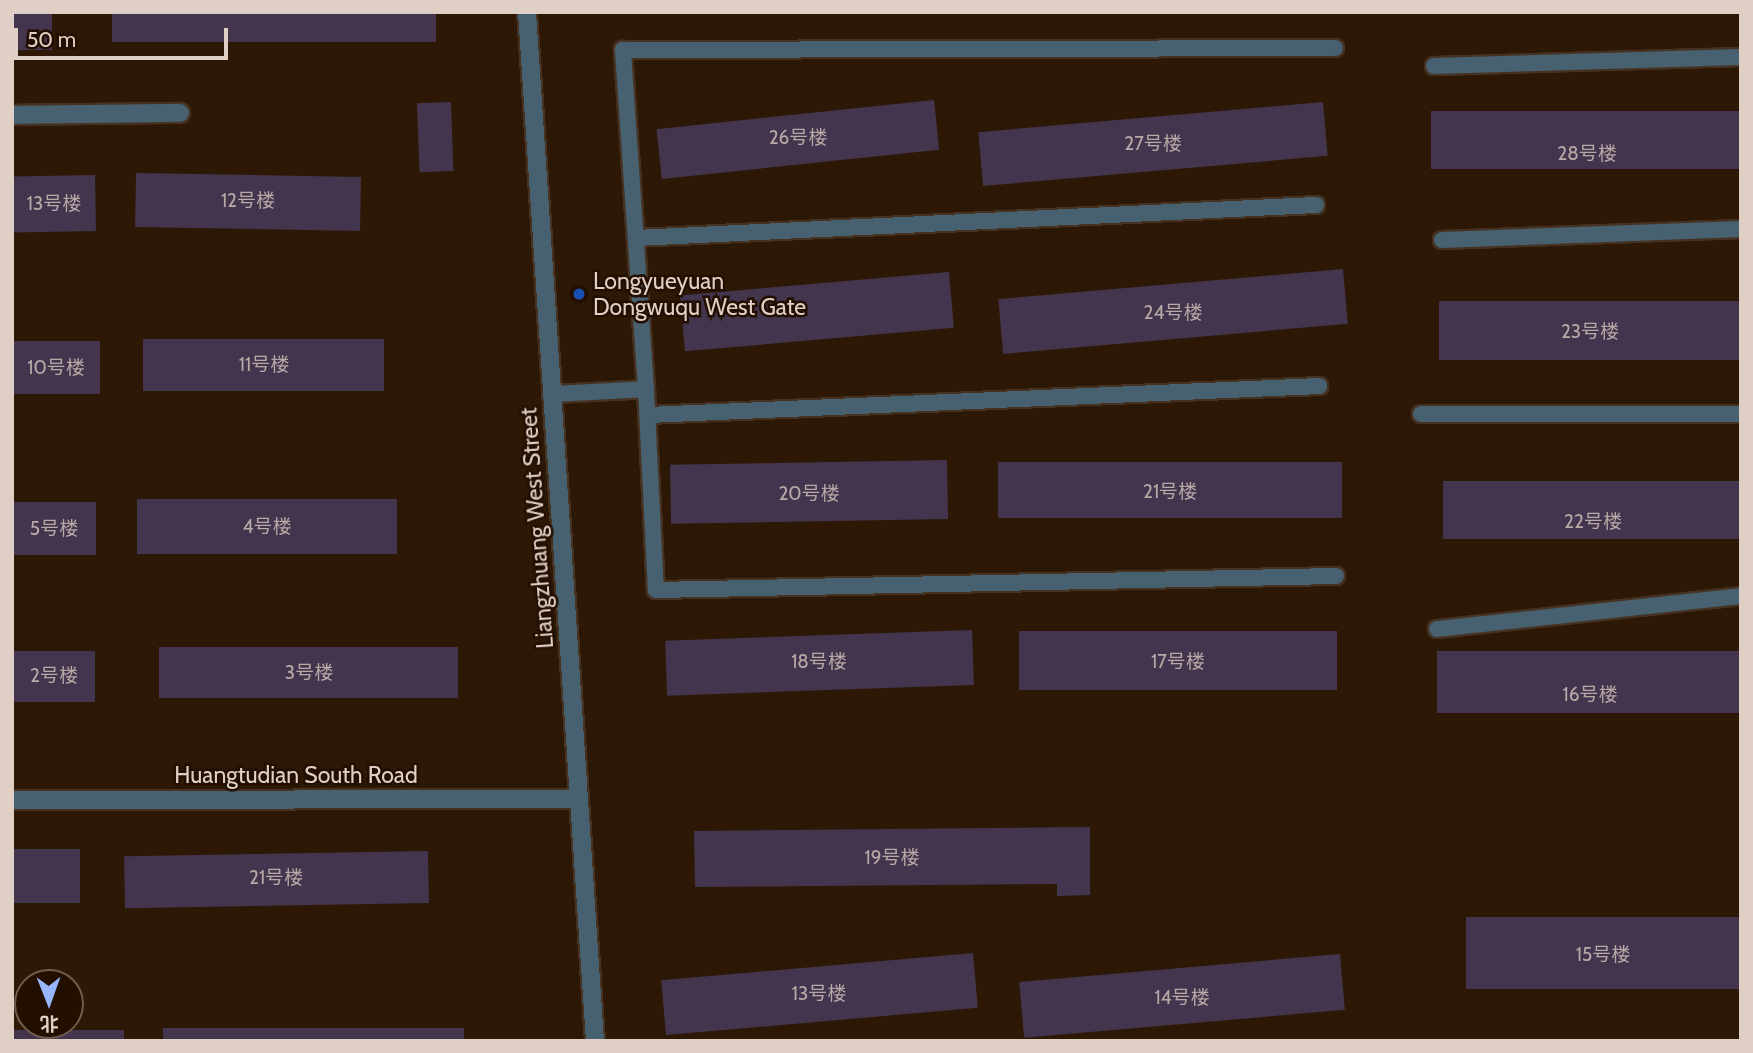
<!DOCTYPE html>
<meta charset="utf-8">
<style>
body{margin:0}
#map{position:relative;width:1753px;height:1053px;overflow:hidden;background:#2d1806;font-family:Cabin,"Noto Sans SC",sans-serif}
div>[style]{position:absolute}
.building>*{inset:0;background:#42354d;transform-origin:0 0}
.roads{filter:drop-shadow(2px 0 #463221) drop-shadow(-2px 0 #463221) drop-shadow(0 2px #463221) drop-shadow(0 -2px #463221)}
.service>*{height:16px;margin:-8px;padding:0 8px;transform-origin:8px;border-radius:8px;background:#486171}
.minor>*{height:18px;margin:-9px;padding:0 9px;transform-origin:9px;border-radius:9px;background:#486171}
.tertiary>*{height:18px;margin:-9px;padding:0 9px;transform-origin:9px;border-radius:9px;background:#486171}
.dots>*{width:19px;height:19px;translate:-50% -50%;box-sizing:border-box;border:4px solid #230f00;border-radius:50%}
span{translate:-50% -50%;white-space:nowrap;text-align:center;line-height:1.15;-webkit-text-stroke:5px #230f00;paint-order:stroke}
.number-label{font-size:19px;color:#b8a8a6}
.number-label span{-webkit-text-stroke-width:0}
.poi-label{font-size:23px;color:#dfcfc4}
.left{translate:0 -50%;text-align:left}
.street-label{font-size:23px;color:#dfcfc4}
.frame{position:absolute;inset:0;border:14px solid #dfcfc4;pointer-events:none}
.north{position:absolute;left:14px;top:969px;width:70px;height:70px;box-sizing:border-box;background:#230f00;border:2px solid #6e5c4e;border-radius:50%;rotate:179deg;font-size:19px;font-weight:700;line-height:28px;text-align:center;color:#dfcfc4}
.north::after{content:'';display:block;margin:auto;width:24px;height:32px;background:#96b6fd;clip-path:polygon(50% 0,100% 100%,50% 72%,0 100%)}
.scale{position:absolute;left:14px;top:28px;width:214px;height:32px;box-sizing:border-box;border:4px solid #dfcfc4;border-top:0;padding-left:9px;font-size:21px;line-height:24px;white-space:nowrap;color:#dfcfc4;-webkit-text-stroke:5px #230f00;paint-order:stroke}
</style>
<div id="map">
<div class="building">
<i style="left:12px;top:12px;width:40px;height:38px"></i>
<i style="left:112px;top:12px;width:324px;height:30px"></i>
<i style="left:934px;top:100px;width:50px;height:279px;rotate:84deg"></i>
<i style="left:451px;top:102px;width:69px;height:34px;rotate:88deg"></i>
<i style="left:1323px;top:102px;width:54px;height:346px;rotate:85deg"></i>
<i style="left:1741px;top:111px;width:58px;height:310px;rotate:90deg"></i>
<i style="left:136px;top:173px;width:225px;height:54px;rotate:1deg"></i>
<i style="left:95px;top:175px;width:56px;height:83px;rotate:89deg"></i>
<i style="left:1343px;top:269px;width:55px;height:346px;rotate:85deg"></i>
<i style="left:949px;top:272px;width:56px;height:270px;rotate:85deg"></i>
<i style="left:1741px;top:301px;width:59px;height:302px;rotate:90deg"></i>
<i style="left:143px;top:339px;width:241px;height:52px"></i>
<i style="left:12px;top:341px;width:88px;height:53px"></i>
<i style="left:947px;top:460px;width:59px;height:277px;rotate:89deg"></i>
<i style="left:1342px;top:462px;width:56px;height:344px;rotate:90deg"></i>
<i style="left:1741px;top:481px;width:58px;height:298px;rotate:90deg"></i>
<i style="left:397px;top:499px;width:55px;height:260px;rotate:90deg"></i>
<i style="left:12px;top:502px;width:84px;height:53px"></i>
<i style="left:972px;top:630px;width:55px;height:307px;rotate:88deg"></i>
<i style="left:1337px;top:631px;width:59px;height:318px;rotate:90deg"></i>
<i style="left:458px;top:647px;width:51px;height:299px;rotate:90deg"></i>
<i style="left:12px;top:651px;width:83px;height:51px"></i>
<i style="left:1741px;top:651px;width:62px;height:304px;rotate:90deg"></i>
<i style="clip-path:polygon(1090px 827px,1090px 895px,1057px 896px,1057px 884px,695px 887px,694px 831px)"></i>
<i style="left:12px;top:849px;width:68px;height:54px"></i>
<i style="left:428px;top:851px;width:52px;height:304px;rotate:89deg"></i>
<i style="left:1741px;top:917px;width:72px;height:275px;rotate:90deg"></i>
<i style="left:973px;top:953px;width:55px;height:313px;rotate:85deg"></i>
<i style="left:1340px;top:954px;width:56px;height:322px;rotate:85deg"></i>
<i style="left:464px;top:1028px;width:13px;height:301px;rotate:90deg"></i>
<i style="left:12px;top:1030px;width:112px;height:11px"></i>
</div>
<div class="roads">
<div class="service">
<i style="left:1434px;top:66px;width:307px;rotate:-1.7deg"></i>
<i style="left:636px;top:238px;width:681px;rotate:-2.78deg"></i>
<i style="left:1442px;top:240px;width:299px;rotate:-2.1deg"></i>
<i style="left:646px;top:389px;width:340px;rotate:-93.9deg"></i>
<i style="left:623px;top:50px;width:712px;rotate:-0.16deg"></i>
<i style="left:552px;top:394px;width:94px;rotate:-3deg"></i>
<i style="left:646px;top:389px;width:201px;rotate:87.2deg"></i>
<i style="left:656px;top:590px;width:680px;rotate:-1.18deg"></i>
<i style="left:1421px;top:414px;width:320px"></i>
<i style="left:648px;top:415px;width:672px;rotate:-2.47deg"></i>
<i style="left:1437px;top:629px;width:306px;rotate:-6.2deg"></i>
</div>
<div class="minor">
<i style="left:12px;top:115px;width:168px;rotate:-0.7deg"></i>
</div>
<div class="tertiary">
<i style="left:527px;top:12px;width:1031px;rotate:86.22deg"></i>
<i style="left:12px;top:800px;width:567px;rotate:-0.1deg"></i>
</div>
</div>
<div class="dots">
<i style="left:579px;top:294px;background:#1a4fb4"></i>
</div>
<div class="number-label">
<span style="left:798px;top:138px">26号楼</span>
<span style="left:1153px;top:144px">27号楼</span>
<span style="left:1587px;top:154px">28号楼</span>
<span style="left:248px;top:201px">12号楼</span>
<span style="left:54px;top:204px">13号楼</span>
<span style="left:1173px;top:313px">24号楼</span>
<span style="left:1590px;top:332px">23号楼</span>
<span style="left:264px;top:365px">11号楼</span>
<span style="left:56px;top:368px">10号楼</span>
<span style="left:1170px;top:492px">21号楼</span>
<span style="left:809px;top:494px">20号楼</span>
<span style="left:1593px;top:522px">22号楼</span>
<span style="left:267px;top:527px">4号楼</span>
<span style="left:54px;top:529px">5号楼</span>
<span style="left:819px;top:662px">18号楼</span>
<span style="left:1178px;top:662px">17号楼</span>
<span style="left:309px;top:673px">3号楼</span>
<span style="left:54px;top:676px">2号楼</span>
<span style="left:1590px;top:695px">16号楼</span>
<span style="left:892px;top:858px">19号楼</span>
<span style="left:276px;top:878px">21号楼</span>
<span style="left:1603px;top:955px">15号楼</span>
<span style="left:819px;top:994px">13号楼</span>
<span style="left:1182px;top:998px">14号楼</span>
</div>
<div class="poi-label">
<span class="left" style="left:593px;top:294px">Longyueyuan<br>Dongwuqu West Gate</span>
</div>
<div class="street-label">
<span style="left:537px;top:528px;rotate:-94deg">Liangzhuang West Street</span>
<span style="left:296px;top:775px">Huangtudian South Road</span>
</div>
<div class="frame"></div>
<div class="north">北</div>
<div class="scale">50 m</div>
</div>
